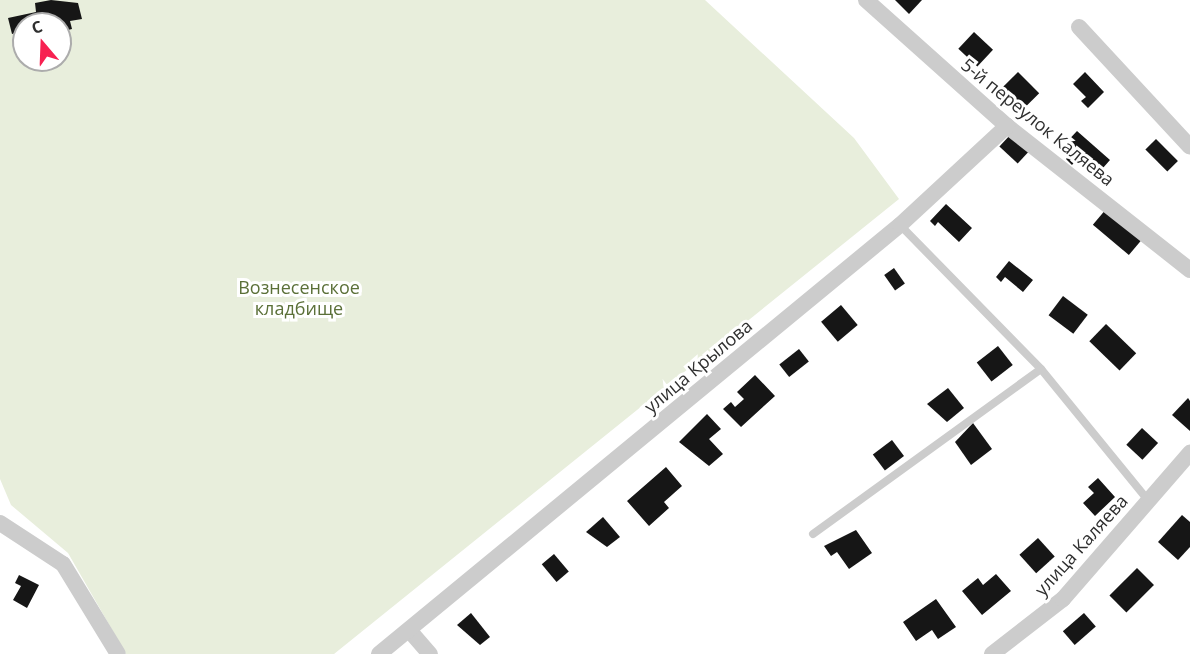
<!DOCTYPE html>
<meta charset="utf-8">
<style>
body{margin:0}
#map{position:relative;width:1190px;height:654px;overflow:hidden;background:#fff;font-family:"Open Sans",sans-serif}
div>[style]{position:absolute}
.green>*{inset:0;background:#e8eedc}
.building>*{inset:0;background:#161616;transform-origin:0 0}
.lane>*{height:8px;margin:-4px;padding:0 4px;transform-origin:4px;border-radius:4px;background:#ccc}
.street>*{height:16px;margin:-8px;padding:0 8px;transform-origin:8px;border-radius:8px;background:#ccc}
span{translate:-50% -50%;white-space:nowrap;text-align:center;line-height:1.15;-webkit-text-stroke:6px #fff;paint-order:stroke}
.street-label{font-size:18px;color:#2f2f2f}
.park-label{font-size:18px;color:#5b7038}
.north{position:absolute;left:12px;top:12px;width:60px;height:60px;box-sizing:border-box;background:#fff;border:2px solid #acacac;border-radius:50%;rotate:341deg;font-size:16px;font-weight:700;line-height:24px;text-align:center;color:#2f2f2f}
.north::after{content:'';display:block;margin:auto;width:21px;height:27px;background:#f72151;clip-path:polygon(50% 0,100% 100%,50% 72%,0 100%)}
</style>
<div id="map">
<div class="green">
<i style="clip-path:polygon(evenodd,0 0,705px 0,854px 138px,899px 199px,334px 654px,126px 654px,68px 553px,11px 505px,0 479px,0 0,24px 24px,60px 24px,60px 60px,24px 60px,24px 24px)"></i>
</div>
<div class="building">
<i style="clip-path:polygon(51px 0,78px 3px,82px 19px,70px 21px,72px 29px,60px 32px,60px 24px,24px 24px,24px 31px,12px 34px,8px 18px,36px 12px,35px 3px)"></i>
<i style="clip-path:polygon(895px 0,922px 0,909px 14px)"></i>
<i style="left:974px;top:32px;width:26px;height:23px;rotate:43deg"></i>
<i style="left:1018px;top:72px;width:30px;height:21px;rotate:45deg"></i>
<i style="clip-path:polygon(1085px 72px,1104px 92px,1088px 108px,1081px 101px,1086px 97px,1073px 84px)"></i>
<i style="clip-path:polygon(1077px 131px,1110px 160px,1095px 177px,1076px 160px,1072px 165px,1066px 159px,1070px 155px,1062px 147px)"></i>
<i style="left:1011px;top:134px;width:25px;height:17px;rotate:43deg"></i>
<i style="left:1156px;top:139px;width:31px;height:15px;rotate:45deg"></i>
<i style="clip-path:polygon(946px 204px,972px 228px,959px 242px,938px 222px,935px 226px,930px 221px)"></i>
<i style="left:1107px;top:208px;width:47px;height:22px;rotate:40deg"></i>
<i style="clip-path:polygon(1009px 261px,1033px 280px,1023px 292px,1005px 277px,1001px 282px,996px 277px)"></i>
<i style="left:894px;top:268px;width:19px;height:12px;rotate:55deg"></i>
<i style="left:1063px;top:296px;width:31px;height:24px;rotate:37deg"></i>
<i style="left:841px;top:305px;width:26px;height:26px;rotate:50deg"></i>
<i style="left:1106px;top:324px;width:42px;height:24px;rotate:44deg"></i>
<i style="left:998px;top:346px;width:24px;height:27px;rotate:52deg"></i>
<i style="left:799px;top:349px;width:16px;height:25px;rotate:52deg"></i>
<i style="clip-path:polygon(755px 375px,775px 396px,741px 427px,723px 409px,731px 402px,735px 407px,744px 399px,737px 392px)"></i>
<i style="clip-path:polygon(948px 388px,964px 408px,947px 422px,927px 404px)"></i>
<i style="clip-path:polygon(1188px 398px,1190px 401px,1190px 431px,1172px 415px)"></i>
<i style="clip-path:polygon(707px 414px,721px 429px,709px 439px,723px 454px,709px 466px,679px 442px)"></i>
<i style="clip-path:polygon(973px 423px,992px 449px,971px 465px,955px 442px)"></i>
<i style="left:1142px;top:428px;width:22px;height:23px;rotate:43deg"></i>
<i style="left:892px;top:440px;width:20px;height:24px;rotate:53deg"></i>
<i style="clip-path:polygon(666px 467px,682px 486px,664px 502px,669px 508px,649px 526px,627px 501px)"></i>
<i style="clip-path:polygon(1098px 478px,1115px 497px,1095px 516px,1083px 503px,1094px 493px,1088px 487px)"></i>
<i style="clip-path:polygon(1182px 515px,1190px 522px,1190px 547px,1178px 560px,1158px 542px)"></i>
<i style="clip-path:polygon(603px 517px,620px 537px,607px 547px,586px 532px)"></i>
<i style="clip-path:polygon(856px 530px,872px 553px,849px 569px,837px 552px,831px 556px,824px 546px)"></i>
<i style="left:1038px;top:538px;width:25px;height:25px;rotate:48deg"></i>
<i style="left:554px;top:554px;width:23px;height:16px;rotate:50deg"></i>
<i style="left:1137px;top:568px;width:24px;height:39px;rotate:45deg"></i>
<i style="clip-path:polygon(996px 574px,1011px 591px,982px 615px,962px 591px,978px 578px,983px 585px)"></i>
<i style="clip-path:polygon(19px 575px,39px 585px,27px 608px,13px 600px,21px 586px,15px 583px)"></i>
<i style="clip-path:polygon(936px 599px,956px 627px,938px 639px,932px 630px,916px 641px,903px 622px)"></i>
<i style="clip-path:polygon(471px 613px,490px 637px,480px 645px,457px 625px)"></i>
<i style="left:1084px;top:613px;width:18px;height:28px;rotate:49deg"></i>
</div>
<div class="lane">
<i style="left:900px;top:225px;width:202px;rotate:45.6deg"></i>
<i style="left:1041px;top:369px;width:169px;rotate:50.8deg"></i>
<i style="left:813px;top:534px;width:281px;rotate:-35.9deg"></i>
</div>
<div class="street">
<i style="left:866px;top:0;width:189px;rotate:41.8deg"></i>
<i style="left:1007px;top:126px;width:233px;rotate:38.2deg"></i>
<i style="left:1079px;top:27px;width:163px;rotate:47.2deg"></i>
<i style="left:0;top:523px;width:75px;rotate:33.1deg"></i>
<i style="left:63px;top:564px;width:105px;rotate:58.6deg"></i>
<i style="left:409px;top:630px;width:32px;rotate:49deg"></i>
<i style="left:379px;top:654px;width:675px;rotate:-39.47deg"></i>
<i style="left:900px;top:225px;width:146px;rotate:-42.8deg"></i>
<i style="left:992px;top:654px;width:90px;rotate:-37.8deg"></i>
<i style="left:1063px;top:599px;width:194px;rotate:-49deg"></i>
</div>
<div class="street-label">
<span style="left:1038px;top:122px;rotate:39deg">5-й переулок Каляева</span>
<span style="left:698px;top:366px;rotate:-40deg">улица Крылова</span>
<span style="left:1081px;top:545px;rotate:-48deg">улица Каляева</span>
</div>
<div class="park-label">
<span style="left:299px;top:298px">Вознесенское<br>кладбище</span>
</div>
<div class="north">С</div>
</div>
